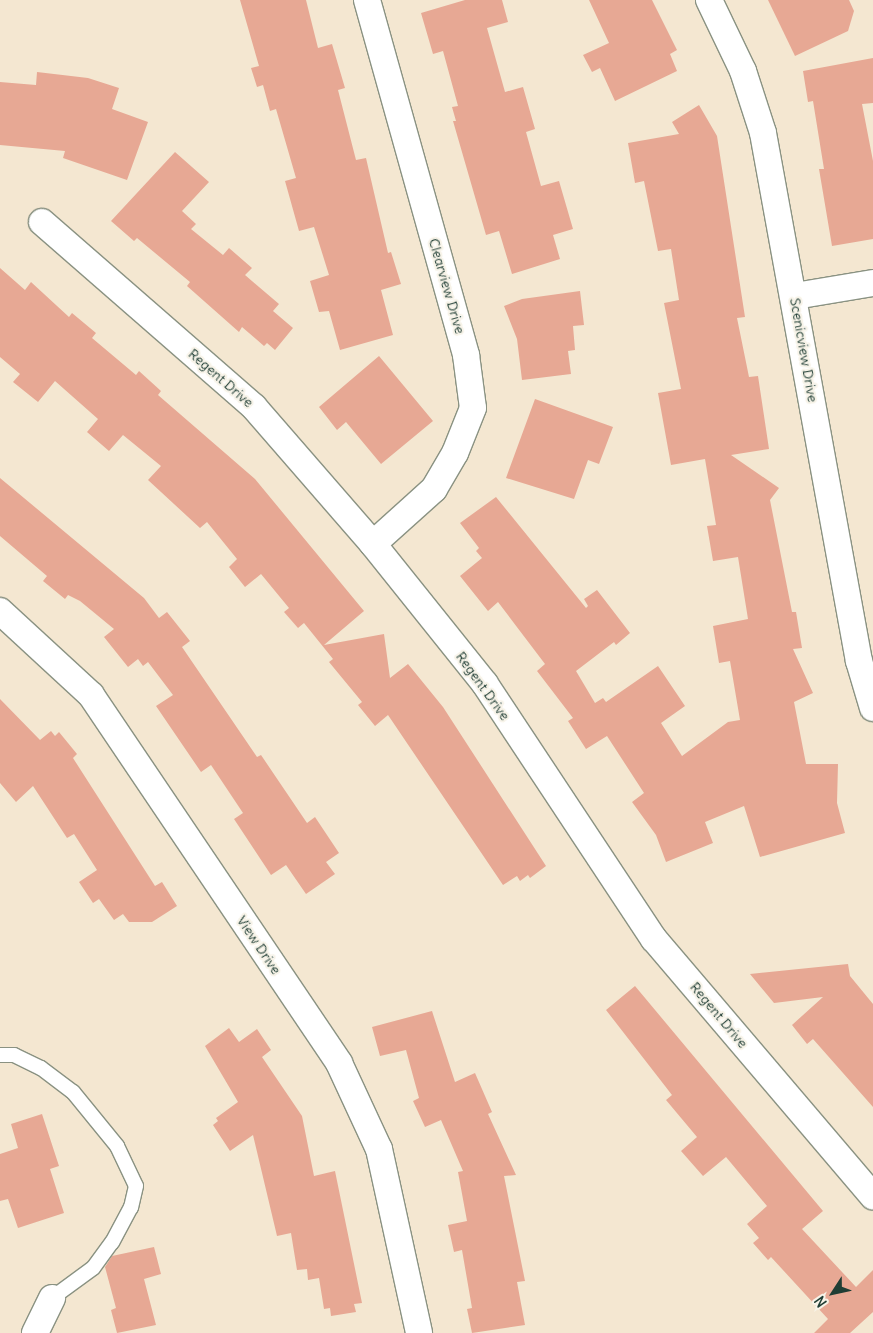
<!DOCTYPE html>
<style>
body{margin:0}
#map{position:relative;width:873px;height:1333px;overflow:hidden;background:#f4e7d1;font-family:Delius,sans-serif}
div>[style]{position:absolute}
.building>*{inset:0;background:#e7a894}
.roads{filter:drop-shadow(1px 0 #8a9282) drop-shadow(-1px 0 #8a9282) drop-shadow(0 1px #8a9282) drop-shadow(0 -1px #8a9282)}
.lane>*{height:14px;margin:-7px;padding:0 7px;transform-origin:7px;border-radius:7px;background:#fff}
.street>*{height:26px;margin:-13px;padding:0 13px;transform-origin:13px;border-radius:13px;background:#fff}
span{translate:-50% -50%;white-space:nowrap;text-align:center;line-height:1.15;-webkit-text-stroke:4.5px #f7f3e8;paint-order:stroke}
.street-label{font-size:14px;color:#1f3d34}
.north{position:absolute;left:808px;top:1268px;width:50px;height:50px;-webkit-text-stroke:4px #f7f3e8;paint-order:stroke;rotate:235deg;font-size:14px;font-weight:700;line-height:20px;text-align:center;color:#1f3d34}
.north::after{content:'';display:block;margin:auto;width:18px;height:22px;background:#1f3d34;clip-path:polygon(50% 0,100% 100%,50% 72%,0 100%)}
</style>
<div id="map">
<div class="building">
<i style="clip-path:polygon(240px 0,306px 0,318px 48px,332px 44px,345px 88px,338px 90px,356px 160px,366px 158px,388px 253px,391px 252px,401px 284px,381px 290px,393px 335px,340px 350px,329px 311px,319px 312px,310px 281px,329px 275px,314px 227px,299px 231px,285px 181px,296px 178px,276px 109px,270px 111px,263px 85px,257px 87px,251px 68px,259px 66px)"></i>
<i style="clip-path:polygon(465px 0,502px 0,508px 22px,487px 28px,505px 92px,523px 87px,535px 129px,526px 132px,541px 186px,559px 181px,573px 229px,553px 235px,560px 259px,512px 274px,499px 231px,486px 235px,453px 121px,456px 121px,452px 107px,458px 106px,443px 51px,433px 54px,421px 13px)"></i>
<i style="clip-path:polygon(589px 0,652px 0,677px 50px,670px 54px,677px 71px,615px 101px,600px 68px,592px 72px,583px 55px,609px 43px)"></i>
<i style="clip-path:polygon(768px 0,849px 0,854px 11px,848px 31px,795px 56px)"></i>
<i style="clip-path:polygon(873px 58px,873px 103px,862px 104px,873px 161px,873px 239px,832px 246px,819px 169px,824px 169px,813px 101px,808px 102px,803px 71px)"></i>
<i style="clip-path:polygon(37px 72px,88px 78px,119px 88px,112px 109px,148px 122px,127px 180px,63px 158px,65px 151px,0 145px,0 82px,36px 85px)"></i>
<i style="clip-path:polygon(699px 105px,717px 136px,745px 317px,737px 318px,749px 377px,758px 376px,769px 449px,731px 455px,779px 488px,770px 500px,792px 612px,796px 612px,802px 648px,793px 649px,813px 693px,794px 702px,806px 764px,838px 764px,837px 803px,845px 833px,760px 857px,744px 806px,705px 822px,713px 843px,666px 862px,656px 835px,632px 802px,644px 793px,607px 736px,586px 749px,568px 721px,573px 718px,537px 671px,545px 664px,498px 602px,488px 611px,460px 576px,482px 558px,476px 551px,479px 548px,460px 523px,496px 497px,586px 608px,588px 606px,584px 599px,597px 590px,630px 633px,616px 645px,614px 642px,576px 671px,595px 703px,603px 698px,606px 702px,658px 666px,685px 706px,661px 723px,682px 756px,728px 722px,740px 720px,730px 661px,719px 663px,713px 626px,748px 619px,738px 557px,713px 561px,707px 526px,716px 525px,705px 459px,671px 465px,658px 393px,681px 389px,664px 303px,679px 300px,671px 249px,658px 251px,644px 181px,635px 183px,628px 143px,679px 134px,672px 122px)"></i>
<i style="clip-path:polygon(175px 152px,209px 182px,182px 211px,196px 224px,191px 229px,223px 255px,229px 248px,252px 268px,245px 275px,279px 304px,273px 311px,293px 328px,275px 350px,267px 343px,264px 346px,242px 327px,239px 332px,187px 286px,190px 282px,137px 238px,134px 241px,111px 221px)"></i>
<i style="clip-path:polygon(0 268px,25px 290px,31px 282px,69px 317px,72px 313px,96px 333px,92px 338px,136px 375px,139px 371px,161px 391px,158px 395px,255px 479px,364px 611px,324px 645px,384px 634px,390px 678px,408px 664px,443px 707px,546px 866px,530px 878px,528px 875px,520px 881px,517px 876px,503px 885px,388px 715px,375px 726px,358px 705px,362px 702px,329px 662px,333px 659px,304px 623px,298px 628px,284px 612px,289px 608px,261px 574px,245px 587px,229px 567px,237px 559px,207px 522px,200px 528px,148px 480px,161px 466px,123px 435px,109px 451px,87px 432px,98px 419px,55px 381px,38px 402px,13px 382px,20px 374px,0 357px)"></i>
<i style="clip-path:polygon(580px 291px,584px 325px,573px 326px,575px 350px,568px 351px,571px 374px,522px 380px,517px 339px,504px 306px,522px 299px)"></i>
<i style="clip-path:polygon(379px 356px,433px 421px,381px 464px,346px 422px,337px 430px,319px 407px)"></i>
<i style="clip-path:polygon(535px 399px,613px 427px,599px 464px,588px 460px,574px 499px,506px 478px)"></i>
<i style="clip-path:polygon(0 478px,144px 598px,159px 618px,167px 612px,190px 641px,182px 647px,257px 757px,261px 755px,307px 823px,315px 817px,339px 853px,326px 862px,335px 874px,306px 894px,286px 865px,271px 875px,234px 819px,243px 813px,211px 765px,201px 772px,156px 706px,173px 695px,148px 662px,143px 666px,138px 659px,128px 667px,104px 637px,114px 629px,80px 601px,68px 595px,65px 599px,43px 581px,47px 576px,0 536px)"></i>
<i style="clip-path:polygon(0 699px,40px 740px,51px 731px,55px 736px,59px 732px,77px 754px,73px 758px,155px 886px,162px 882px,177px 906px,152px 922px,129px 922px,123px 914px,114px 920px,99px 899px,93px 903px,79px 882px,97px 870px,74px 834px,67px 838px,33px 786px,16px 802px,0 783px)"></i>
<i style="clip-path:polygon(848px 964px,850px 976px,873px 1004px,873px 1107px,813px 1039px,807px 1044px,792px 1025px,823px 997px,774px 1003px,750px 974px)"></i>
<i style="clip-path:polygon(635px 986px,823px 1211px,802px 1229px,856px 1287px,873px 1270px,873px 1312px,850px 1333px,814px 1333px,828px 1319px,771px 1257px,768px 1260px,753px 1243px,759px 1238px,747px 1224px,767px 1206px,726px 1157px,703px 1176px,681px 1151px,697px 1137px,666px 1100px,672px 1095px,606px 1010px)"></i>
<i style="clip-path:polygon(432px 1011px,455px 1082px,475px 1073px,492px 1112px,488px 1114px,516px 1175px,504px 1176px,525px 1281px,517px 1282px,525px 1325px,472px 1333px,467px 1309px,472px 1308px,462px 1250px,454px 1252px,448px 1225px,467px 1221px,458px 1172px,463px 1171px,441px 1120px,425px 1127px,413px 1101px,419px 1098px,406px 1050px,380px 1056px,372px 1027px)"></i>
<i style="clip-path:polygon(229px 1028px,239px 1042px,257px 1029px,271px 1050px,262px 1057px,302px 1116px,314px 1176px,335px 1171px,362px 1303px,354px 1304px,356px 1312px,331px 1316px,330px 1308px,324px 1309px,319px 1278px,308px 1280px,307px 1269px,297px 1270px,291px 1233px,277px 1236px,253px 1135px,230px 1151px,213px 1125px,218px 1121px,216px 1118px,238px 1102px,205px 1046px)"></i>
<i style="clip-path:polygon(42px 1114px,59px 1166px,50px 1169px,64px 1213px,18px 1228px,8px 1199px,0 1201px,0 1154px,18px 1148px,11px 1124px)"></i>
<i style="clip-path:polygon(154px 1247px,161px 1274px,144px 1279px,156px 1325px,117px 1333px,111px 1310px,116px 1308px,105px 1267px,112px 1256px)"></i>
</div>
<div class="roads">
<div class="lane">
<i style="left:0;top:1055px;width:14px"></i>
<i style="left:14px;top:1055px;width:30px;rotate:26deg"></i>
<i style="left:41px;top:1068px;width:40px;rotate:37deg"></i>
<i style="left:73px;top:1092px;width:70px;rotate:50.8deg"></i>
<i style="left:117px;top:1146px;width:44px;rotate:64.6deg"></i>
<i style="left:136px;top:1186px;width:22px;rotate:103deg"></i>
<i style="left:131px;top:1207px;width:40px;rotate:118deg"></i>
<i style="left:112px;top:1242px;width:32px;rotate:126deg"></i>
<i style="left:93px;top:1268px;width:51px;rotate:143.8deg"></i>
</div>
<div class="street">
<i style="left:367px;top:0;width:369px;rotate:74.4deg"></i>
<i style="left:466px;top:355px;width:53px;rotate:82.5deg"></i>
<i style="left:473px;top:408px;width:48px;rotate:111.8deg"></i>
<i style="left:455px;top:453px;width:42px;rotate:120.3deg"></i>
<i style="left:434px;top:489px;width:82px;rotate:138deg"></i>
<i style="left:709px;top:0;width:79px;rotate:64.4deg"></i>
<i style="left:743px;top:71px;width:65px;rotate:72.1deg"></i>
<i style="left:763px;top:133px;width:537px;rotate:79.7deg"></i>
<i style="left:859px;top:661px;width:49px;rotate:73.4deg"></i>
<i style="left:42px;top:222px;width:281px;rotate:41.1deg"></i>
<i style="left:254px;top:407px;width:181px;rotate:49deg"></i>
<i style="left:373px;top:544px;width:179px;rotate:51.3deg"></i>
<i style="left:485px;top:684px;width:306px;rotate:56.5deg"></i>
<i style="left:654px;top:939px;width:338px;rotate:49.6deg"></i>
<i style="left:795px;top:296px;width:79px;rotate:-9.5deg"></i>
<i style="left:0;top:611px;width:124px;rotate:42.7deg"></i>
<i style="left:91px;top:695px;width:444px;rotate:56deg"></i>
<i style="left:339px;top:1063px;width:95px;rotate:65.1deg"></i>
<i style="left:379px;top:1149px;width:188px;rotate:77.7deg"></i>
<i style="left:35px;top:1333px;width:39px;rotate:-64deg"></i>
</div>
</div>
<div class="street-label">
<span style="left:447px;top:286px;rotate:74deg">Clearview Drive</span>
<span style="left:804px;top:350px;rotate:80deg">Scenicview Drive</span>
<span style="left:221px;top:378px;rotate:41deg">Regent Drive</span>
<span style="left:483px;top:686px;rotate:54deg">Regent Drive</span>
<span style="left:259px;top:945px;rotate:56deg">View Drive</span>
<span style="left:719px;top:1015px;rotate:50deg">Regent Drive</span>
</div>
<div class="north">N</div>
</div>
